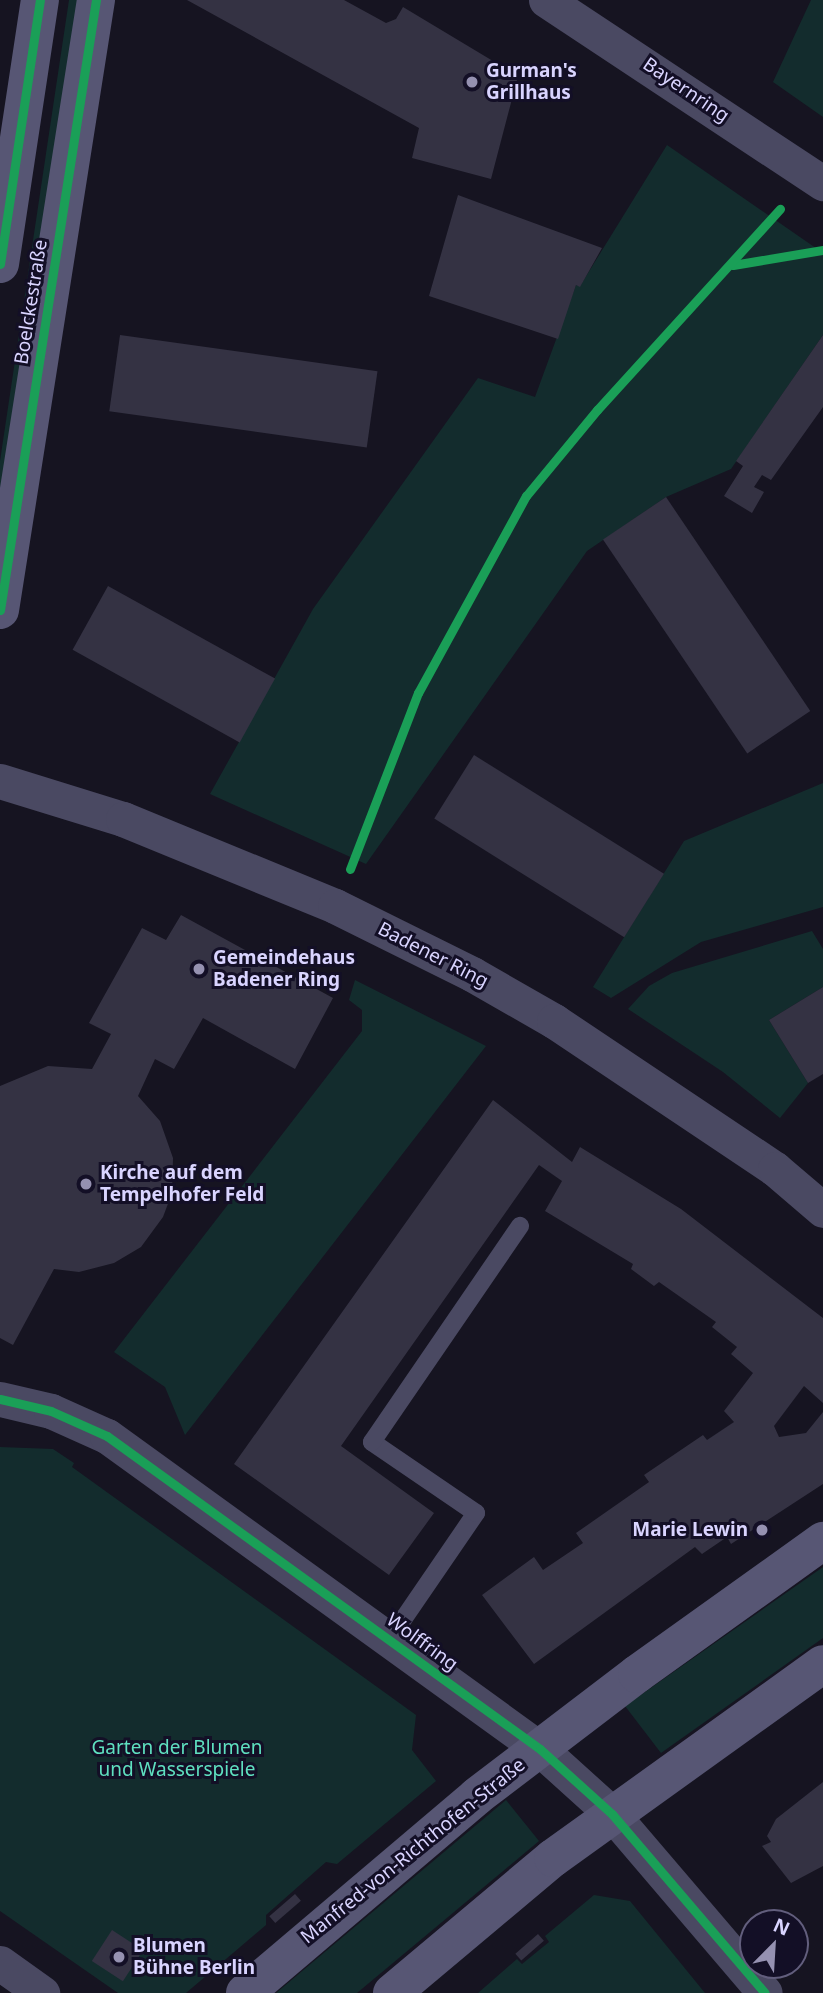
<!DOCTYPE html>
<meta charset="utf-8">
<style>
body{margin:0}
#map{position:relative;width:823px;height:1993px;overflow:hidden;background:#161421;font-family:"Noto Sans",sans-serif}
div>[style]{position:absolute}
.green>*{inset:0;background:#132c2d}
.building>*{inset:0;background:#343243;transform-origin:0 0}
.lane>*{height:18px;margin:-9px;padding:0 9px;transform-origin:9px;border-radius:9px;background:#4a4962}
.street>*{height:35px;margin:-17.5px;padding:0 17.5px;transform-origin:17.5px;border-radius:17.5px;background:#4a4962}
.secondary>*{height:38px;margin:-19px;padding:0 19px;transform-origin:19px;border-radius:19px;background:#575674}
.cycleway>*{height:9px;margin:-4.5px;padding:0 4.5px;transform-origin:4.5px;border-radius:4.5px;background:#1a9f57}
.dots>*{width:19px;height:19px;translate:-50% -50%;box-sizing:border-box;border:4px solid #130f26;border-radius:50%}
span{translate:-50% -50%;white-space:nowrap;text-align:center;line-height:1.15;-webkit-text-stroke:6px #130f26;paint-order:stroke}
.poi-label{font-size:19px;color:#d9d4ff;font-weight:700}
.left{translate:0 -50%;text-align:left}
.right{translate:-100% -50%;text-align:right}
.street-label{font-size:19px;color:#d9d4ff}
.park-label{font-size:19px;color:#5fe0c0}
.north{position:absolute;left:739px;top:1909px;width:70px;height:70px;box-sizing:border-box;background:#130f26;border:2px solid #625e7d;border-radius:50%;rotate:24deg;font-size:19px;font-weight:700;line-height:28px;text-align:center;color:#d9d4ff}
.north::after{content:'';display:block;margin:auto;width:24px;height:32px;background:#9591b1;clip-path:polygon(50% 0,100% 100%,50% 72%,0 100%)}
</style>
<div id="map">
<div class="green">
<i style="clip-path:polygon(69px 0,83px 0,0 548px,0 461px)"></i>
<i style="clip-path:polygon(811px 0,823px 0,823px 117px,773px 82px)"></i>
<i style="clip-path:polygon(667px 145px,823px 253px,823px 335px,731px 469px,666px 497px,587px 551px,366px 864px,210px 794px,313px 609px,478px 378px,535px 397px,576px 285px,580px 286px)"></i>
<i style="clip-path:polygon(823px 783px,823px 907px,701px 942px,611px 998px,593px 987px,684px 841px)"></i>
<i style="clip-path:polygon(812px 931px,823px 949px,823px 987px,769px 1020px,808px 1083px,780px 1118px,723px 1072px,628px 1009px,649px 986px,672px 973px)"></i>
<i style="clip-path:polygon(355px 980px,486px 1046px,185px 1435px,165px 1387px,114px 1352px,362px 1031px,362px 1010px,349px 1000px)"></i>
<i style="clip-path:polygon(0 1447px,53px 1449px,74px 1463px,72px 1467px,416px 1715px,412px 1750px,436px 1781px,337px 1864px,326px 1862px,266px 1915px,266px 1925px,186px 1993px,118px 1993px,0 1911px)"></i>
<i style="clip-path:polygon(823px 1567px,823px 1638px,661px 1753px,625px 1706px)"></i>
<i style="clip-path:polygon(506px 1800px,539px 1841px,357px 1993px,276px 1993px)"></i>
<i style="clip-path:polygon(594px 1895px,630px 1901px,705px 1993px,478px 1993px,517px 1959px,522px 1964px,549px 1942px,545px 1936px)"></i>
</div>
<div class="building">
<i style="clip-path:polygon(187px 0,344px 0,386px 23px,396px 19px,403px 7px,518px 76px,491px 179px,412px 158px,419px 128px)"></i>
<i style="clip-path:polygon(458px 195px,602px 248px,580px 287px,576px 285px,558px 339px,429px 296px)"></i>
<i style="left:120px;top:335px;width:260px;height:77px;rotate:8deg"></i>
<i style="clip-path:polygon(823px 335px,823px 407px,771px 480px,762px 475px,754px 487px,764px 492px,752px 513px,724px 496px,743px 466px,736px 461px)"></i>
<i style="left:666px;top:497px;width:258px;height:76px;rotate:56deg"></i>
<i style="left:108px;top:586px;width:191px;height:73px;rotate:29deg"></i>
<i style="left:474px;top:755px;width:224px;height:75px;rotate:32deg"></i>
<i style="clip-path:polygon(181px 915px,333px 998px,295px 1069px,203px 1018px,174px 1069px,155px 1059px,138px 1096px,160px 1121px,173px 1158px,172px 1193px,163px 1217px,141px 1247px,114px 1263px,79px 1272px,54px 1269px,13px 1345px,0 1338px,0 1086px,48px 1066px,92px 1069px,111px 1034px,89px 1023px,142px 928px,166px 940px)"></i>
<i style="clip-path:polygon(823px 987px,823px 1074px,808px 1083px,769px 1020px)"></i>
<i style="clip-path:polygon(493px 1100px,572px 1162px,580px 1147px,681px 1209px,823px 1318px,823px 1403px,804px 1386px,774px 1426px,779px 1437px,806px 1433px,823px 1412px,823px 1484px,731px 1544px,727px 1537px,702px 1554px,695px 1547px,534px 1664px,482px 1595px,534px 1557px,543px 1570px,583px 1543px,576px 1533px,649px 1482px,644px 1475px,703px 1435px,707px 1440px,734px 1422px,724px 1411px,753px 1373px,731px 1354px,737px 1347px,712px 1327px,716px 1322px,659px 1282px,654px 1286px,631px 1269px,633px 1264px,545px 1211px,562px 1181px,539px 1165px,341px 1446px,434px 1513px,389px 1575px,234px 1464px)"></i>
<i style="clip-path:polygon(823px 1782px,823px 1866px,791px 1883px,762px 1846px,771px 1842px,767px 1836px,776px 1819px)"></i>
<i style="left:295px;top:1894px;width:9px;height:34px;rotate:49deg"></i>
<i style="left:112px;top:1930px;width:37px;height:37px;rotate:33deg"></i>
<i style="left:538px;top:1934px;width:9px;height:30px;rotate:49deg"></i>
</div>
<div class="lane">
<i style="left:389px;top:1640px;width:154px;rotate:-55.6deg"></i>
<i style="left:476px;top:1513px;width:126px;rotate:-145.7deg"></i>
<i style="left:372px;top:1442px;width:262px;rotate:-55.6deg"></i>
</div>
<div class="street">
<i style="left:546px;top:0;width:332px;rotate:33.5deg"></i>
<i style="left:0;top:781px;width:129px;rotate:17.2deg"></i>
<i style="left:123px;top:819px;width:229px;rotate:22.3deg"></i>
<i style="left:335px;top:906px;width:153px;rotate:26.4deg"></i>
<i style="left:472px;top:974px;width:95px;rotate:29.8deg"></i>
<i style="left:554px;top:1021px;width:266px;rotate:33.8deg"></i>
<i style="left:775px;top:1169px;width:63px;rotate:40.5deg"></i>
<i style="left:0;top:1399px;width:52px;rotate:13.2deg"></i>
<i style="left:51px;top:1411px;width:61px;rotate:24.1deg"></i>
<i style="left:107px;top:1436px;width:534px;rotate:35.86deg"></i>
<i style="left:540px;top:1749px;width:97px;rotate:42.1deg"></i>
<i style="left:612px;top:1814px;width:235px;rotate:49.5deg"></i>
<i style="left:0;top:1963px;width:52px;rotate:35.5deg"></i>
</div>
<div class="secondary">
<i style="left:0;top:264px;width:267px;rotate:-81.4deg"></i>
<i style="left:0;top:610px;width:618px;rotate:-81.06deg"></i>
<i style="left:245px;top:1993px;width:304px;rotate:-40.3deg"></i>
<i style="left:477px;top:1796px;width:201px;rotate:-37.3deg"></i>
<i style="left:637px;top:1674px;width:229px;rotate:-35.6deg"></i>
<i style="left:392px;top:1993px;width:210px;rotate:-40deg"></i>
<i style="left:553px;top:1858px;width:332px;rotate:-35.7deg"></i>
</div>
<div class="cycleway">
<i style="left:0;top:264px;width:267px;rotate:-81.4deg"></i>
<i style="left:733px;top:265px;width:91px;rotate:-9.5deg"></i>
<i style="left:0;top:610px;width:618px;rotate:-81.06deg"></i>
<i style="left:350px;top:869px;width:189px;rotate:-68.9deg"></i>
<i style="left:418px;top:693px;width:225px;rotate:-61.3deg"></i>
<i style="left:526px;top:496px;width:112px;rotate:-50.5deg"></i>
<i style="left:597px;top:410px;width:272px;rotate:-47.7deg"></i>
<i style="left:0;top:1399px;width:52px;rotate:13.2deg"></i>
<i style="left:51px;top:1411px;width:61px;rotate:24.1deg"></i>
<i style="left:107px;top:1436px;width:534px;rotate:35.86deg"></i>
<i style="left:540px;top:1749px;width:97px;rotate:42.1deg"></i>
<i style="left:612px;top:1814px;width:235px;rotate:49.5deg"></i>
</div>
<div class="dots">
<i style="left:472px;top:82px;background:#9591b1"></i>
<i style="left:199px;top:969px;background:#9591b1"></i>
<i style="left:86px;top:1184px;background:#9591b1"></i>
<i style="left:762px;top:1530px;background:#9591b1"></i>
<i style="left:119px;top:1957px;background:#9591b1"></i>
</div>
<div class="poi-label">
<span class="left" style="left:486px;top:82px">Gurman's<br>Grillhaus</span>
<span class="left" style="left:213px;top:969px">Gemeindehaus<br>Badener Ring</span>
<span class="left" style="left:100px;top:1184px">Kirche auf dem<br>Tempelhofer Feld</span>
<span class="right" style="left:748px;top:1530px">Marie Lewin</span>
<span class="left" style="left:133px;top:1957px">Blumen<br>Bühne Berlin</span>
</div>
<div class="street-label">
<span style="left:686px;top:90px;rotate:34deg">Bayernring</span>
<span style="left:31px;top:302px;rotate:-81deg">Boelckestraße</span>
<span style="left:433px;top:955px;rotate:27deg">Badener Ring</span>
<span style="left:422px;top:1642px;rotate:36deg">Wolffring</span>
<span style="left:413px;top:1851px;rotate:-39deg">Manfred-von-Richthofen-Straße</span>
</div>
<div class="park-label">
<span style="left:177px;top:1759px">Garten der Blumen<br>und Wasserspiele</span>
</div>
<div class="north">N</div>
</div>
